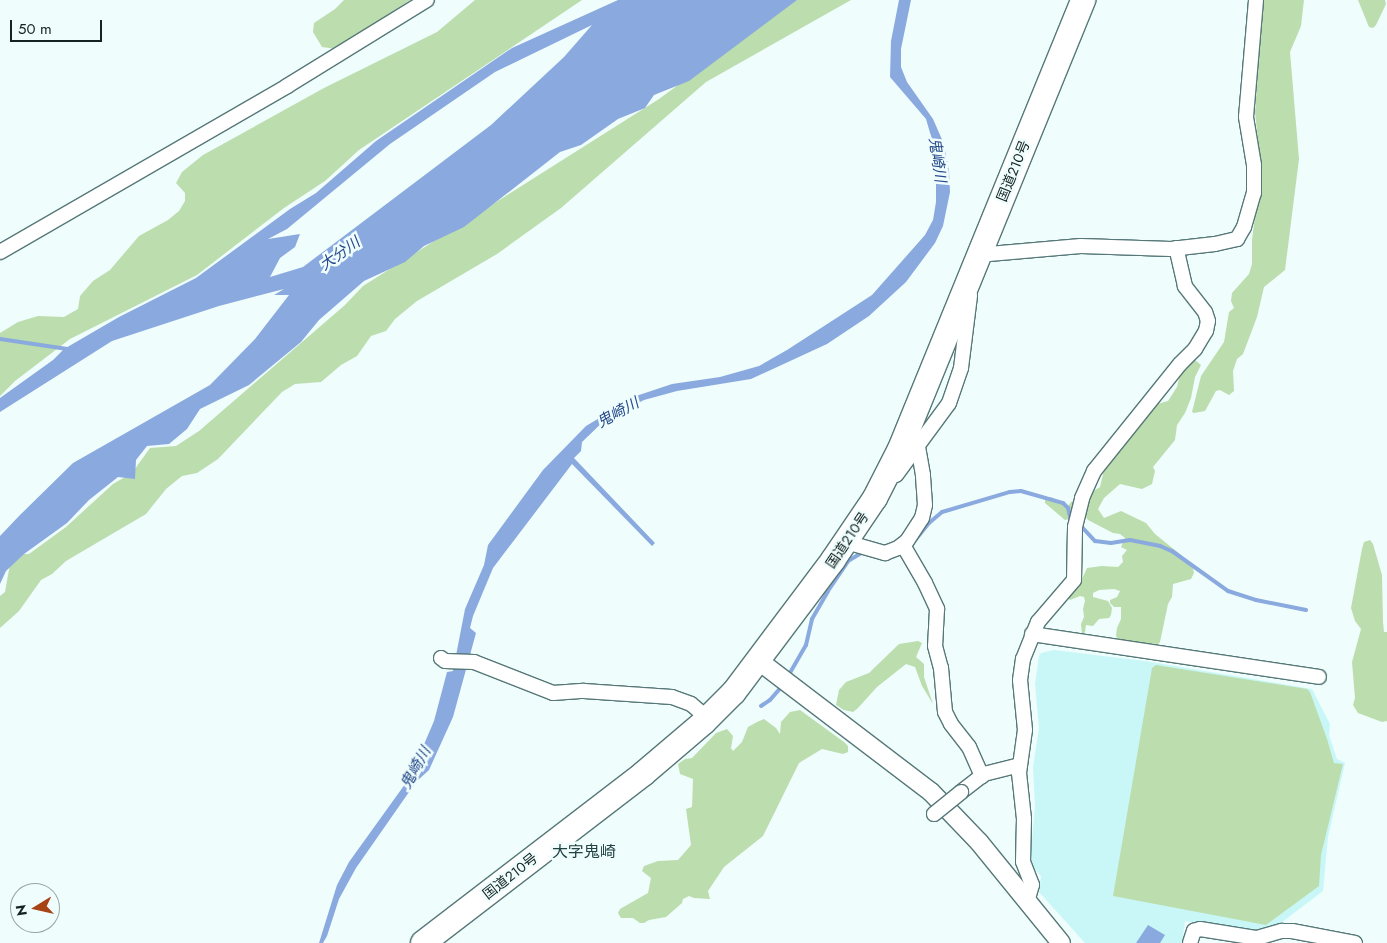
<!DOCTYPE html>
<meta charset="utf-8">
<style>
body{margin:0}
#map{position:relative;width:1387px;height:943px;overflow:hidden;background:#effdfd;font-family:Jost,"Noto Sans JP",sans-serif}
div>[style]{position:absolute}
.built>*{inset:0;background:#c9f7f8}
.green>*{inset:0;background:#bcddad}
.water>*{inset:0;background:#8aaadf}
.stream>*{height:4px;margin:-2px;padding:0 2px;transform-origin:2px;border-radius:2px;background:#8aaadf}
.roads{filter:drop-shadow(1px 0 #577878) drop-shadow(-1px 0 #577878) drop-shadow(0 1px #577878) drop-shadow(0 -1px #577878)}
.minor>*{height:14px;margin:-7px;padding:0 7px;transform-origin:7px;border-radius:7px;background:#fff}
.tertiary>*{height:18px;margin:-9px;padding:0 9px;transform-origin:9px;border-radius:9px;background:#fff}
.trunk>*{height:24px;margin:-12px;padding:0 12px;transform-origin:12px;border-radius:12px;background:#fff}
.bridges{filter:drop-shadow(1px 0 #577878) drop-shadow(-1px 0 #577878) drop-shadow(0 1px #577878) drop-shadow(0 -1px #577878)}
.minor-bridge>*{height:14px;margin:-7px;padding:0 7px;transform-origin:7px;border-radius:7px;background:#fff}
span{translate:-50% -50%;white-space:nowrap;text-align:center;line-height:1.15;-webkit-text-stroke:5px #effdfd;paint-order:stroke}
.street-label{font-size:14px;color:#152323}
.water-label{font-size:15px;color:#244889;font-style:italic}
.quarter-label{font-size:16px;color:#224243}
.north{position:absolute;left:10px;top:883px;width:50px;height:50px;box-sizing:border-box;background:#effdfd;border:1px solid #98a6a6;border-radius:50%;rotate:261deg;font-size:14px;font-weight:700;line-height:20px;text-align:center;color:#152323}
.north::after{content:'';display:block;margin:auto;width:18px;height:22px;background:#a84315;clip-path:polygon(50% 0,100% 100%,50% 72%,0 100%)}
.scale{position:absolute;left:10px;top:20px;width:92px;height:22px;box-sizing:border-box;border:2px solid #152323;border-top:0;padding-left:6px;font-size:15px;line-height:18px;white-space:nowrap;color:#152323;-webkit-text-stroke:4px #effdfd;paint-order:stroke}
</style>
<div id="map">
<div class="built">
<i style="clip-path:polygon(1054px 650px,1145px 661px,1312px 689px,1330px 724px,1329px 735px,1337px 759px,1345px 763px,1328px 837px,1323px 891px,1269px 932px,1254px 934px,1185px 921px,1182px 943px,1085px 943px,1039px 892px,1041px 876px,1030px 864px,1035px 806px,1033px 767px,1039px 728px,1035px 684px,1039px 656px,1041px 653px)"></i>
</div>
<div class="green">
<i style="clip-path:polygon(344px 0,410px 0,336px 49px,322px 47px,313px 32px,314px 23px,335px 9px)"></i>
<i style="clip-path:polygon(475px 0,582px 0,359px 150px,325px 181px,284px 208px,197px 275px,70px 339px,15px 381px,0 396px,0 333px,18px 322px,38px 316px,64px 317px,78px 309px,80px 296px,93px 281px,110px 270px,139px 236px,168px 220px,179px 211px,185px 201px,185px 193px,176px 183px,182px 172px,203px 155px,324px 88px,437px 32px)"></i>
<i style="clip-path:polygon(794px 0,851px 0,706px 82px,561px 208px,497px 254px,417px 301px,395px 319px,386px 331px,371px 336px,357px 356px,341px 365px,321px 382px,295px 384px,282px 392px,218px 459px,197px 473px,182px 476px,166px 489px,146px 514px,66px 561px,52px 574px,41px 580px,19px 611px,0 628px,0 596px,5px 592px,10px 564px,20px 554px,29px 554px,66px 527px,113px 484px,132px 473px,150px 448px,176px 446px,199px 431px,345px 305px,363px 286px,659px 99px)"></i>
<i style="clip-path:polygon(1263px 0,1304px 0,1301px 26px,1290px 52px,1299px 159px,1285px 270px,1264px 287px,1257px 317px,1243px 354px,1237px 359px,1233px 371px,1234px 391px,1229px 395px,1220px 390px,1216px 391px,1205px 411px,1194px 413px,1192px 412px,1201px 376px,1224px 342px,1229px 312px,1234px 308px,1231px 301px,1232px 293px,1249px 274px,1252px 264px,1252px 240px,1261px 170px,1255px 112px)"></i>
<i style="clip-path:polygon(1358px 0,1385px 0,1386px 4px,1376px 25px,1373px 28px,1369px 27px)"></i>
<i style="clip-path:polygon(1195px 360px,1201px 365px,1195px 377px,1191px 398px,1185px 413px,1177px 425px,1175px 440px,1153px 467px,1155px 471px,1152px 484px,1142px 489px,1120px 484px,1104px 498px,1098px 509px,1104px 518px,1121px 511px,1146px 523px,1155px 534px,1192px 564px,1194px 573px,1191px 579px,1173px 584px,1172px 597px,1168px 604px,1160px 642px,1158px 644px,1121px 642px,1116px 636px,1117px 628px,1121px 619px,1121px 607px,1114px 607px,1110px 603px,1110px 600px,1117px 597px,1120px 591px,1114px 589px,1099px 590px,1093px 593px,1093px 597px,1108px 601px,1112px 608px,1111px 615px,1109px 618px,1099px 619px,1093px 626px,1086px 625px,1085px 632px,1082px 635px,1081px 624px,1084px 617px,1083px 609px,1085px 601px,1084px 597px,1080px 596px,1070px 600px,1068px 598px,1073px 588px,1081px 581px,1087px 568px,1102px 566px,1118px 567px,1123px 562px,1122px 556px,1127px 550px,1121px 547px,1125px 538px,1120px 534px,1113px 533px,1088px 520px,1084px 514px,1087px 495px,1100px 487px,1105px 466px,1154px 405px,1168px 401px,1177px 387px,1181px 371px,1189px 363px)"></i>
<i style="clip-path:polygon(1051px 497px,1068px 506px,1072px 501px,1075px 502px,1072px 518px,1065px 520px,1045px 503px,1045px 500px)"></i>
<i style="clip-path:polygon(1370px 540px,1373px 544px,1382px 575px,1383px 622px,1384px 632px,1387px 632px,1387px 721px,1382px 722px,1358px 713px,1353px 705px,1355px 698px,1352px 662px,1361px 629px,1355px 621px,1351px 608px,1362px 549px,1364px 542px)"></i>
<i style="clip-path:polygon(918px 641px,922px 643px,916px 657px,924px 664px,924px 677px,933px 704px,922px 686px,915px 667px,906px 664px,877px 687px,858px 708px,853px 712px,844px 710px,836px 705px,839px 690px,846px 682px,869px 673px,899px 644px)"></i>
<i style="clip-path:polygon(1156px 665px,1307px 689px,1310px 692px,1327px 739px,1334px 763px,1343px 764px,1321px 855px,1319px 886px,1266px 925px,1113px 896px,1152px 668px)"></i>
<i style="clip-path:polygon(800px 710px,844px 742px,848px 746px,848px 752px,843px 754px,822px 749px,799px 763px,763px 836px,724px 867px,708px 891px,710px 899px,694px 898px,689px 896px,683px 899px,682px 903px,666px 917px,649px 920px,644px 923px,640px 923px,633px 918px,621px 918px,618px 913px,620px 909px,648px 893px,651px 878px,642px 871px,644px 866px,658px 861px,678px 860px,691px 845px,686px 809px,692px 807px,693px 779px,680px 774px,678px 764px,685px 759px,692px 758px,716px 733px,727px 729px,733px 736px,731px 748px,733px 751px,742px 742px,748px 727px,757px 722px,764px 719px,776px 728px,780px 734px,781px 722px,790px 712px)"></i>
</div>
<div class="water">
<i style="clip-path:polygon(evenodd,618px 0,797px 0,689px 81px,654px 95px,645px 108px,618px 119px,581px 145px,560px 152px,464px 227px,424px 246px,405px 262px,364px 281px,319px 320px,301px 342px,249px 385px,200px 409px,187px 429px,169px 444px,147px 446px,136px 460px,135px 479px,118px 477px,89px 500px,67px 523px,24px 554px,6px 571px,0 584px,0 536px,19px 516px,73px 463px,210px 385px,255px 339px,289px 295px,274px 295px,284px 289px,219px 306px,112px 341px,0 412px,0 398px,53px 360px,64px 349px,119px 317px,196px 278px,290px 209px,316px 193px,376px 141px,512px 48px,618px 0,592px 25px,564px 57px,491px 125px,303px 267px,270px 277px,280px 258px,295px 247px,300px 234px,268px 239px,287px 229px,390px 144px,495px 72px,592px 25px)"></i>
<i style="clip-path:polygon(899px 0,911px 0,901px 49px,901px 67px,907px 82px,933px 119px,944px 144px,949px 170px,950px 192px,943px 226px,935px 243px,906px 282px,869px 316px,827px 344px,751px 379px,677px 391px,644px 400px,606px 419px,582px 442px,581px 451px,574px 458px,655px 543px,652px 546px,572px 464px,493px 568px,473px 616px,470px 628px,476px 633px,453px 717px,443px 739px,429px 770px,416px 782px,356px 868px,339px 899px,327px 936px,323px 943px,319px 943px,337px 885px,349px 862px,408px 780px,411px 769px,422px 749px,434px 721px,447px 672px,453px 671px,465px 609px,484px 565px,488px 545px,543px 470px,586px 426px,636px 396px,672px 384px,720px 377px,759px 366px,787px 350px,872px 295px,925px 235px,933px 220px,936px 202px,936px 165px,933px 143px,926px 119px,890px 77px,891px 41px)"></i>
<i style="clip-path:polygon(1148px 925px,1165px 935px,1160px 943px,1136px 943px)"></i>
</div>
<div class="stream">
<i style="left:0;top:339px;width:68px;rotate:8.5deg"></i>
<i style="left:1080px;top:525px;width:22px;rotate:47deg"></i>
<i style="left:1095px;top:541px;width:16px;rotate:7deg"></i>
<i style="left:1111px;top:543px;width:19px;rotate:-9deg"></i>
<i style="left:1130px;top:540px;width:31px;rotate:11deg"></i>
<i style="left:1160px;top:546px;width:13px;rotate:23deg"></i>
<i style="left:1172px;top:551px;width:69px;rotate:35.5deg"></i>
<i style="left:1228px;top:591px;width:29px;rotate:18deg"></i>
<i style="left:1256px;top:600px;width:51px;rotate:11.3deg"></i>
<i style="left:908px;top:549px;width:33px;rotate:-51deg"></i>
<i style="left:929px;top:523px;width:17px;rotate:-40deg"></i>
<i style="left:942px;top:512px;width:71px;rotate:-16.4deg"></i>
<i style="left:1010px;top:492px;width:11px;rotate:-5deg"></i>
<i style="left:1021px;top:491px;width:44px;rotate:15.9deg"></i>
<i style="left:1063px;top:503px;width:7px;rotate:45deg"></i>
<i style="left:1068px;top:508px;width:13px;rotate:77deg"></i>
<i style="left:787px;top:678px;width:38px;rotate:-60deg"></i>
<i style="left:806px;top:645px;width:27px;rotate:-77deg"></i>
<i style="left:812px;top:619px;width:32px;rotate:-60deg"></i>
<i style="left:828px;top:591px;width:36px;rotate:-56deg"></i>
<i style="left:848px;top:561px;width:17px;rotate:-31deg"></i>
<i style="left:761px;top:706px;width:11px;rotate:-34deg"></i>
<i style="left:770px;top:700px;width:18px;rotate:-49deg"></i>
</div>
<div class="roads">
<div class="minor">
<i style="left:0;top:252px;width:332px;rotate:-30deg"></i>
<i style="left:287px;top:86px;width:164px;rotate:-31.6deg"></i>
<i style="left:980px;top:252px;width:9px;rotate:13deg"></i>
<i style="left:989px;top:254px;width:92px;rotate:-5deg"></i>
<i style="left:1081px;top:246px;width:90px;rotate:1.9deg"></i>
<i style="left:1171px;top:249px;width:44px;rotate:-6.5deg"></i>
<i style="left:1215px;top:244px;width:23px;rotate:-13deg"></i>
<i style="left:1237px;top:239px;width:14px;rotate:-60deg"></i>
<i style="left:1244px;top:227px;width:35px;rotate:-74deg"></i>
<i style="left:1254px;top:193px;width:28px;rotate:-90deg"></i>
<i style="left:1254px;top:165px;width:49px;rotate:-99.5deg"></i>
<i style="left:1246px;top:117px;width:117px;rotate:-85.1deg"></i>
<i style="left:896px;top:475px;width:89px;rotate:-53.6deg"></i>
<i style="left:949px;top:403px;width:37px;rotate:-71deg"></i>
<i style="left:961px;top:368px;width:73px;rotate:-82.9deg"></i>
<i style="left:846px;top:542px;width:41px;rotate:15.8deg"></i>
<i style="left:885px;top:553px;width:14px;rotate:-21deg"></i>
<i style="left:898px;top:548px;width:11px;rotate:-38deg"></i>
<i style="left:907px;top:541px;width:27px;rotate:-57deg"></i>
<i style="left:922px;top:518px;width:13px;rotate:-77deg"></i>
<i style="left:925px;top:505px;width:30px;rotate:-94deg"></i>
<i style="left:923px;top:475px;width:27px;rotate:-100deg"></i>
<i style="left:903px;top:545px;width:44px;rotate:59.9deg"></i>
<i style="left:925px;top:583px;width:29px;rotate:65deg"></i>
<i style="left:937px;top:609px;width:37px;rotate:93deg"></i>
<i style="left:935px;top:646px;width:23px;rotate:75deg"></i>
<i style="left:941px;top:668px;width:44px;rotate:84.8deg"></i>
<i style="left:945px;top:712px;width:13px;rotate:63deg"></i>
<i style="left:951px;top:724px;width:29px;rotate:52deg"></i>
<i style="left:969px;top:747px;width:32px;rotate:66deg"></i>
<i style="left:1032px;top:634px;width:290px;rotate:8.5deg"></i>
<i style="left:441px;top:658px;width:5px;rotate:37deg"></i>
<i style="left:445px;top:661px;width:29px;rotate:2deg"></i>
<i style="left:474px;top:662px;width:85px;rotate:21.4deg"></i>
<i style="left:553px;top:693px;width:31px;rotate:-4deg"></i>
<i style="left:584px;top:691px;width:88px;rotate:3.9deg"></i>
<i style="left:672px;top:697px;width:20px;rotate:20deg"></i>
<i style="left:691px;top:704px;width:23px;rotate:41deg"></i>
<i style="left:961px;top:792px;width:29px;rotate:-38deg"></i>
<i style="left:984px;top:774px;width:37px;rotate:-14deg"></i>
<i style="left:1027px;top:902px;width:18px;rotate:-74deg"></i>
<i style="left:1032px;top:885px;width:25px;rotate:-111deg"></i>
<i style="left:1023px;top:862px;width:43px;rotate:-88.7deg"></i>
<i style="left:1024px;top:819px;width:46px;rotate:-96.2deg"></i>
<i style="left:1019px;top:773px;width:43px;rotate:-82.1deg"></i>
<i style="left:1025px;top:730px;width:50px;rotate:-95.7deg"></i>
<i style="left:1020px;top:680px;width:21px;rotate:-82deg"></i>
<i style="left:1023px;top:659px;width:40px;rotate:-68deg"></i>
<i style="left:1038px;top:622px;width:55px;rotate:-49.4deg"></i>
<i style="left:1074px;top:580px;width:53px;rotate:-88.9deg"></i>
<i style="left:1075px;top:527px;width:30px;rotate:-76deg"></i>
<i style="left:1082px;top:498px;width:30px;rotate:-66deg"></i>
<i style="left:1094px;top:471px;width:137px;rotate:-51.2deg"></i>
<i style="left:1180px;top:364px;width:21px;rotate:-45deg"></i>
<i style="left:1195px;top:349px;width:21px;rotate:-59deg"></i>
<i style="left:1206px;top:331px;width:10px;rotate:-79deg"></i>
<i style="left:1208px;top:321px;width:9px;rotate:-108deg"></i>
<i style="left:1205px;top:312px;width:33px;rotate:-128deg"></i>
<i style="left:1185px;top:286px;width:39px;rotate:-103deg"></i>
<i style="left:1190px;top:943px;width:13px;rotate:-72deg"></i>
<i style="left:1194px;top:931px;width:6px;rotate:-18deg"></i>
<i style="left:1200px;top:929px;width:58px;rotate:9deg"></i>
<i style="left:1257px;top:938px;width:26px;rotate:-16deg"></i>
<i style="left:1282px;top:931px;width:10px"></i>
<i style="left:1292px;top:931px;width:64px;rotate:10.8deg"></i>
</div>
<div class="tertiary">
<i style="left:759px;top:661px;width:216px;rotate:37.3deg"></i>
<i style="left:931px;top:792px;width:69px;rotate:46.2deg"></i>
<i style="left:979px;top:842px;width:130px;rotate:50.9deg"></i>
</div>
<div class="trunk">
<i style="left:423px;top:943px;width:277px;rotate:-37.5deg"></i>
<i style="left:643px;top:774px;width:80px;rotate:-40.4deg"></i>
<i style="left:704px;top:722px;width:42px;rotate:-45deg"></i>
<i style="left:734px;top:692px;width:165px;rotate:-53.1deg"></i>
<i style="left:833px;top:560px;width:75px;rotate:-55.9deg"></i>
<i style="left:875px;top:498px;width:55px;rotate:-63deg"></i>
<i style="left:900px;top:449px;width:485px;rotate:-67.8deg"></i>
</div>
</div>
<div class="bridges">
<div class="minor-bridge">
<i style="left:934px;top:814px;width:35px;rotate:-39deg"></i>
</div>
</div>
<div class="street-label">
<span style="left:1013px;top:171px;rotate:-68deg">国道210号</span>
<span style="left:847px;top:540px;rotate:-56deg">国道210号</span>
<span style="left:510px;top:876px;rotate:-38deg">国道210号</span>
</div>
<div class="water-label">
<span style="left:937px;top:160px;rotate:82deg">鬼崎川</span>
<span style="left:340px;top:254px;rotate:-36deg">大分川</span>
<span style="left:618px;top:413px;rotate:-29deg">鬼崎川</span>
<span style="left:416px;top:768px;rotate:-61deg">鬼崎川</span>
</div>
<div class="quarter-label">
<span style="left:584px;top:852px">大字鬼崎</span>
</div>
<div class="north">N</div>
<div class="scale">50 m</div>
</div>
